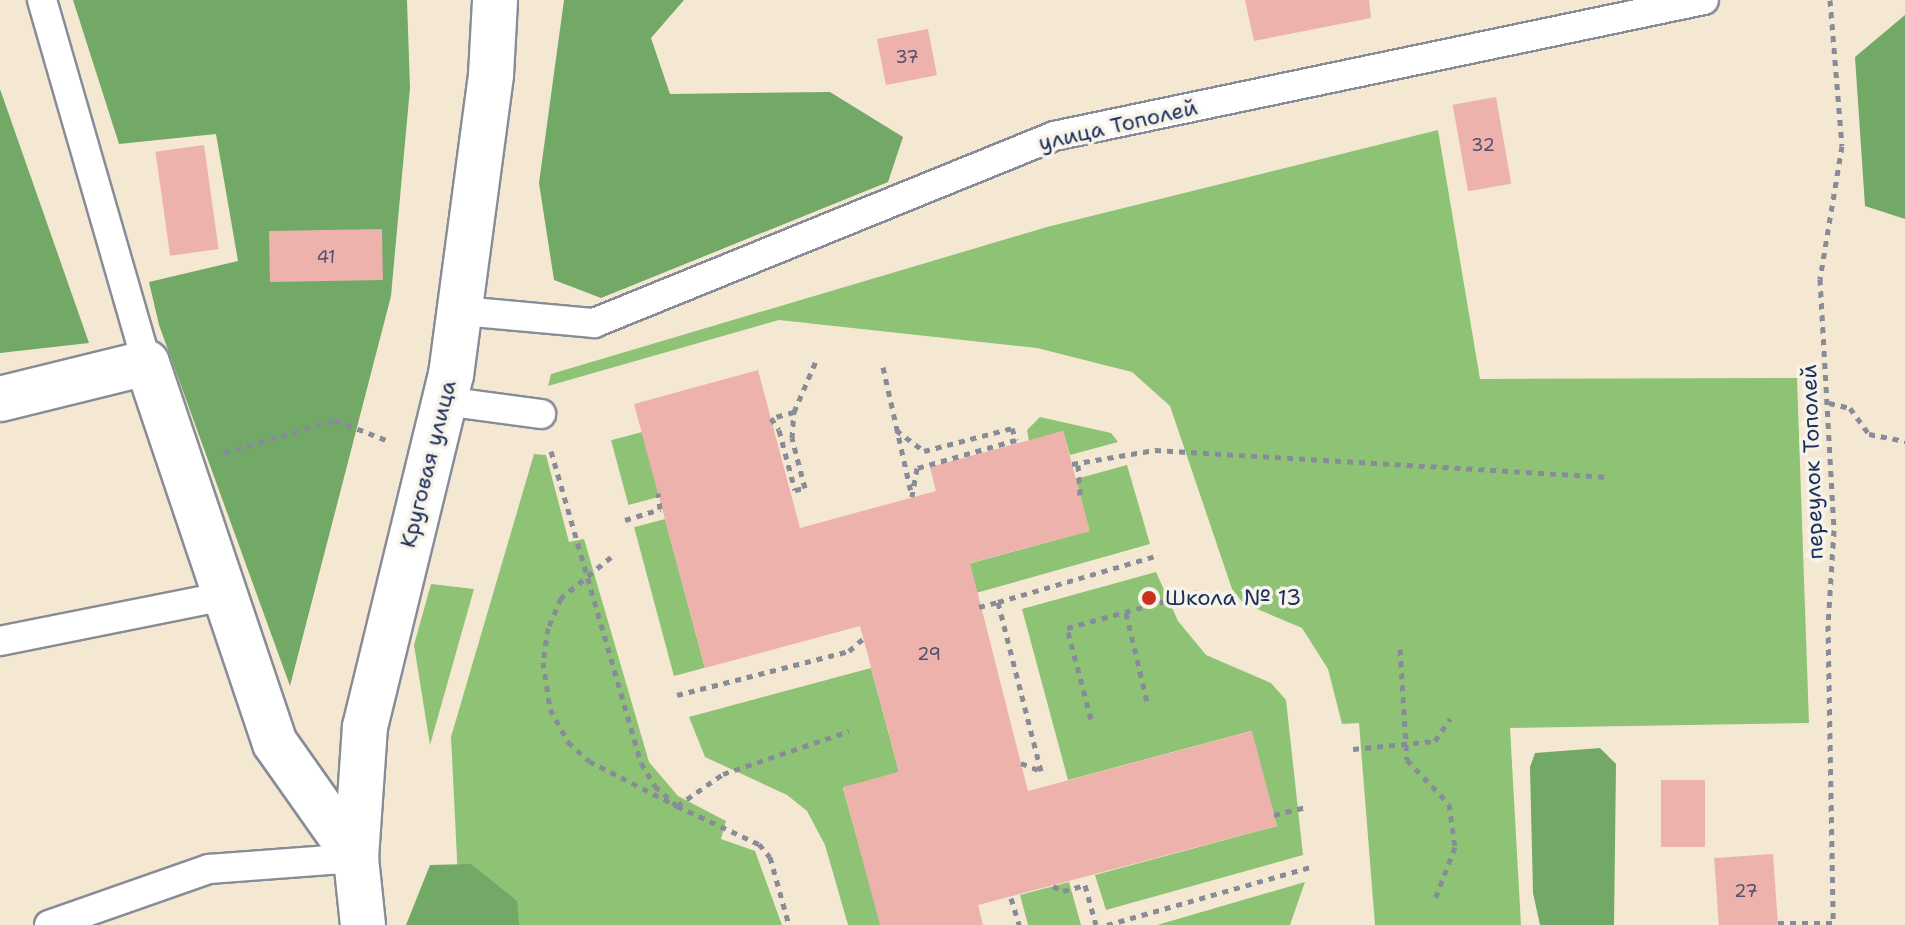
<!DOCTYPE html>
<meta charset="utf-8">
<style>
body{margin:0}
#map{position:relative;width:1905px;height:925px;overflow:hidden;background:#f5e8d3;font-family:"Shantell Sans",sans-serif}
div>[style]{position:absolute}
.green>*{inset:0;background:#8ec375;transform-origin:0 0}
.forest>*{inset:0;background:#72a966}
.building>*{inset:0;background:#eeb2ac;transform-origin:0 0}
.path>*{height:5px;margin-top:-2.5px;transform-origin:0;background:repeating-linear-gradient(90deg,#888c98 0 6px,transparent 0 12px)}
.roads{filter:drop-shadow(2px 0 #888c98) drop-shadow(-2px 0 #888c98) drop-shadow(0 2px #888c98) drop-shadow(0 -2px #888c98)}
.lane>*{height:28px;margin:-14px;padding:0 14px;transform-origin:14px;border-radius:14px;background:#fff}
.street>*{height:44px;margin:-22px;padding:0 22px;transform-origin:22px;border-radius:22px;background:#fff}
.secondary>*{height:44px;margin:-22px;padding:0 22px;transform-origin:22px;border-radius:22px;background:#fff}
.dots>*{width:22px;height:22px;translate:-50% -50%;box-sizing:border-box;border:4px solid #f7f3e8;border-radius:50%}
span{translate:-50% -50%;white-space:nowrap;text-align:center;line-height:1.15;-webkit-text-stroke:7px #f7f3e8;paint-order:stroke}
.number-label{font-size:18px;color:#505072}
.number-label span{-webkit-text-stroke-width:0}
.street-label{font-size:22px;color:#1b2f5e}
.poi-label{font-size:22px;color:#1b2f5e}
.left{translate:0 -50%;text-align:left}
</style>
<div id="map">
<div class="green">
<i style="clip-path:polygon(1438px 130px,1480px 379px,1797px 378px,1809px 723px,1510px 728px,1521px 925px,1375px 925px,1359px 723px,1342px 724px,1328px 669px,1302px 628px,1243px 603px,1232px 589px,1170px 406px,1132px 372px,1037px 348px,779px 320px,548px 386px,551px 374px,1047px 227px)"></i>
<i style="clip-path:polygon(1040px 417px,1111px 433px,1118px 442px,1070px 455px,1063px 431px,1029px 441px,1027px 430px)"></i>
<i style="left:642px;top:432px;width:67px;height:32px;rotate:75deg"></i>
<i style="clip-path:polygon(534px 454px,546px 455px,569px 542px,584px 539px,649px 762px,678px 796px,726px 821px,721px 839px,755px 851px,782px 925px,466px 925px,458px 879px,451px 737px)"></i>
<i style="clip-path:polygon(1127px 465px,1150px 544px,976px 593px,968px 564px,1089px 531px,1076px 479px)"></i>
<i style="left:665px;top:519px;width:154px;height:32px;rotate:75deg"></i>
<i style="clip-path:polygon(1156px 572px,1178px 621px,1206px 655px,1271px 683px,1286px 700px,1303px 855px,1106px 910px,1095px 875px,1277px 826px,1251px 731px,1068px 780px,1022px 609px)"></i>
<i style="clip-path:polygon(431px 584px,474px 589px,430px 745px,414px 645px)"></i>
<i style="clip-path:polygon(871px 668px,899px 772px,843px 788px,881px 925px,848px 925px,825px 845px,807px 811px,787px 795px,705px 757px,689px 717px)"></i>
<i style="clip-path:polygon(1069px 882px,1081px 925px,1028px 925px,1020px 895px)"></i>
<i style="clip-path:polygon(1305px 882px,1290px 925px,1157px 925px)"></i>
</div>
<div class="forest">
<i style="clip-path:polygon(73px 0,407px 0,410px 88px,391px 296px,290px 686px,159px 325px,149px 282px,238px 261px,216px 134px,119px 144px)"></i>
<i style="clip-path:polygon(564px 0,684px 0,651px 38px,670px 94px,830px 92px,903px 137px,888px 182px,601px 298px,554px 280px,539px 183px)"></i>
<i style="clip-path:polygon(1905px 15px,1905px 219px,1865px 206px,1855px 57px)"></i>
<i style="clip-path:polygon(0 89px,89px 343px,0 353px)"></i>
<i style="clip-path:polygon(1600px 748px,1616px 764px,1614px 925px,1540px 925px,1533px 893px,1530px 767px,1535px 753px)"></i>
<i style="clip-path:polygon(471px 864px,517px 901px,519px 925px,406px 925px,430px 865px)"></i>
</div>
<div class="building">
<i style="clip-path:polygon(1245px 0,1369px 0,1371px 18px,1254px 41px)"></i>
<i style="left:928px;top:29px;width:47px;height:52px;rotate:79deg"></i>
<i style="left:1496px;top:97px;width:88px;height:44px;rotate:80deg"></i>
<i style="left:204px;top:145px;width:105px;height:49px;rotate:82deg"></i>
<i style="left:382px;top:229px;width:51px;height:113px;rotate:89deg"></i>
<i style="clip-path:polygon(758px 370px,800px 528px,936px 491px,930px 467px,1063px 431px,1090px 531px,970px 563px,1028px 791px,1252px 731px,1277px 826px,978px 905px,983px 925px,880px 925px,843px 787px,899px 772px,860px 626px,705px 668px,634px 404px)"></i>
<i style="left:1661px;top:780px;width:44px;height:67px"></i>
<i style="left:1773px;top:854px;width:71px;height:59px;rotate:86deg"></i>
</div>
<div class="path">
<i style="left:1830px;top:0;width:146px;rotate:85.3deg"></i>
<i style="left:1842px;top:146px;width:135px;rotate:99.4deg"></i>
<i style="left:1820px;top:279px;width:251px;rotate:86.8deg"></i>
<i style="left:1834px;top:530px;width:95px;rotate:93.6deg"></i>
<i style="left:1828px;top:625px;width:300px;rotate:89deg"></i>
<i style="left:883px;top:367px;width:128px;rotate:77.4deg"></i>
<i style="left:1829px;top:403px;width:22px;rotate:13deg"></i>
<i style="left:1850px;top:408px;width:32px;rotate:54deg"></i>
<i style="left:1869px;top:434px;width:37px;rotate:11deg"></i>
<i style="left:794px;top:412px;width:24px;rotate:165deg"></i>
<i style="left:771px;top:418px;width:14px;rotate:56deg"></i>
<i style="left:779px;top:430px;width:62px;rotate:75.1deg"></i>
<i style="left:795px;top:490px;width:10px;rotate:-11deg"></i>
<i style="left:805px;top:488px;width:52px;rotate:-104.6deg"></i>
<i style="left:792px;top:438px;width:26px;rotate:-86deg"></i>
<i style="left:794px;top:412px;width:56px;rotate:-66.7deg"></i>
<i style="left:896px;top:430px;width:35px;rotate:37deg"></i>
<i style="left:924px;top:451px;width:91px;rotate:-14.6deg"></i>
<i style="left:1012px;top:428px;width:13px;rotate:72deg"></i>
<i style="left:1016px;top:440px;width:103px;rotate:164.2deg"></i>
<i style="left:917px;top:468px;width:29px;rotate:100deg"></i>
<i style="left:551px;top:451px;width:325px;rotate:73.9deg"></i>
<i style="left:641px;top:763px;width:27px;rotate:59deg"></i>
<i style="left:655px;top:786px;width:30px;rotate:42deg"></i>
<i style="left:677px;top:806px;width:90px;rotate:24.9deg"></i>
<i style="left:759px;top:844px;width:17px;rotate:50deg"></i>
<i style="left:770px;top:857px;width:71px;rotate:74.4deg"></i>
<i style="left:224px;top:453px;width:116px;rotate:-16.6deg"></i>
<i style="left:335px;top:420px;width:58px;rotate:21.3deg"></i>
<i style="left:1072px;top:464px;width:84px;rotate:-9.6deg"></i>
<i style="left:1155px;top:450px;width:456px;rotate:3.4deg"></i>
<i style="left:1078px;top:465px;width:31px;rotate:86deg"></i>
<i style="left:625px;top:520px;width:37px;rotate:-17deg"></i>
<i style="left:660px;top:509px;width:16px;rotate:-97deg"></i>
<i style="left:611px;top:557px;width:65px;rotate:140.6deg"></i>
<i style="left:561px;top:598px;width:33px;rotate:113deg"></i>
<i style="left:548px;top:628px;width:34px;rotate:98deg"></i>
<i style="left:543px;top:662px;width:48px;rotate:81.5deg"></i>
<i style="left:550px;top:709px;width:38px;rotate:61deg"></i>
<i style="left:568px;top:742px;width:28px;rotate:42deg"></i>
<i style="left:589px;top:761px;width:99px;rotate:27.1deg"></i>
<i style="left:677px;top:806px;width:56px;rotate:-34.8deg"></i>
<i style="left:723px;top:774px;width:133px;rotate:-18.8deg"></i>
<i style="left:979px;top:607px;width:20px;rotate:-15deg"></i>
<i style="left:1126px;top:613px;width:96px;rotate:76.7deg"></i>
<i style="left:1400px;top:649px;width:111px;rotate:86.4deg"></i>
<i style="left:1407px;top:760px;width:61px;rotate:46.3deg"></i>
<i style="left:1449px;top:804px;width:43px;rotate:82.1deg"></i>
<i style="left:1455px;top:847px;width:56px;rotate:111deg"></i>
<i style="left:677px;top:695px;width:178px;rotate:-14.3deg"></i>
<i style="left:849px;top:651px;width:18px;rotate:-41deg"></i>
<i style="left:1091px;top:719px;width:94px;rotate:-104.8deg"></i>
<i style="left:1067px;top:628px;width:136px;rotate:-15.4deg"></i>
<i style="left:1353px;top:749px;width:82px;rotate:-5.6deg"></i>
<i style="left:1435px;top:741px;width:27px;rotate:-56deg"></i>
<i style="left:1021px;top:763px;width:22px;rotate:22deg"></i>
<i style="left:1041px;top:771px;width:174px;rotate:-104.3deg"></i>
<i style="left:998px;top:602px;width:168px;rotate:-16.3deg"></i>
<i style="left:1274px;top:815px;width:32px;rotate:-14deg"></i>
<i style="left:1053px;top:886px;width:11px;rotate:27deg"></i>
<i style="left:1063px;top:891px;width:23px;rotate:-15deg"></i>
<i style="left:1085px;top:885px;width:41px;rotate:74.6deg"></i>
<i style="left:1011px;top:898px;width:28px;rotate:73deg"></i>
<i style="left:1778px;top:923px;width:54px"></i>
<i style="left:1107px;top:925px;width:212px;rotate:-15.9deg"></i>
</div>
<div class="roads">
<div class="lane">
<i style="left:42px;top:0;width:378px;rotate:73.9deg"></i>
<i style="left:462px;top:311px;width:133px;rotate:5.2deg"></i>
<i style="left:594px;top:323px;width:497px;rotate:-22.1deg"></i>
<i style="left:1054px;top:136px;width:664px;rotate:-11.82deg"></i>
<i style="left:444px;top:401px;width:98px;rotate:7.6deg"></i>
<i style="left:0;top:641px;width:229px;rotate:-11.3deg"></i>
<i style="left:49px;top:925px;width:170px;rotate:-19.3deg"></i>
<i style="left:209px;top:869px;width:147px;rotate:-4.3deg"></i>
</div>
<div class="street">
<i style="left:0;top:399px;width:151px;rotate:-13.8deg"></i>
<i style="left:147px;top:363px;width:401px;rotate:71.4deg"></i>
<i style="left:275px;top:743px;width:141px;rotate:54.8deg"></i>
</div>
<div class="secondary">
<i style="left:363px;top:925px;width:67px;rotate:-96deg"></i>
<i style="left:356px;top:858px;width:131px;rotate:-86.1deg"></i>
<i style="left:365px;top:727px;width:362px;rotate:-76.3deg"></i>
<i style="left:451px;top:375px;width:303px;rotate:-82.4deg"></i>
<i style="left:491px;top:75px;width:75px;rotate:-86.9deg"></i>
</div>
</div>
<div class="dots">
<i style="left:1149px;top:598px;background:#c8321e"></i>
</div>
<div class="number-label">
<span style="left:907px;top:57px">37</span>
<span style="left:1483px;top:145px">32</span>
<span style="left:326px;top:257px">41</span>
<span style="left:929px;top:654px">29</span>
<span style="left:1746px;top:891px">27</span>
</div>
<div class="street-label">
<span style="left:1118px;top:125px;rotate:-13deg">улица Тополей</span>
<span style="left:1812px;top:462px;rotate:-92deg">переулок Тополей</span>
<span style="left:428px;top:464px;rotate:-76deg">Круговая улица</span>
</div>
<div class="poi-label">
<span class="left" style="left:1165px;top:598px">Школа № 13</span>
</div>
</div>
